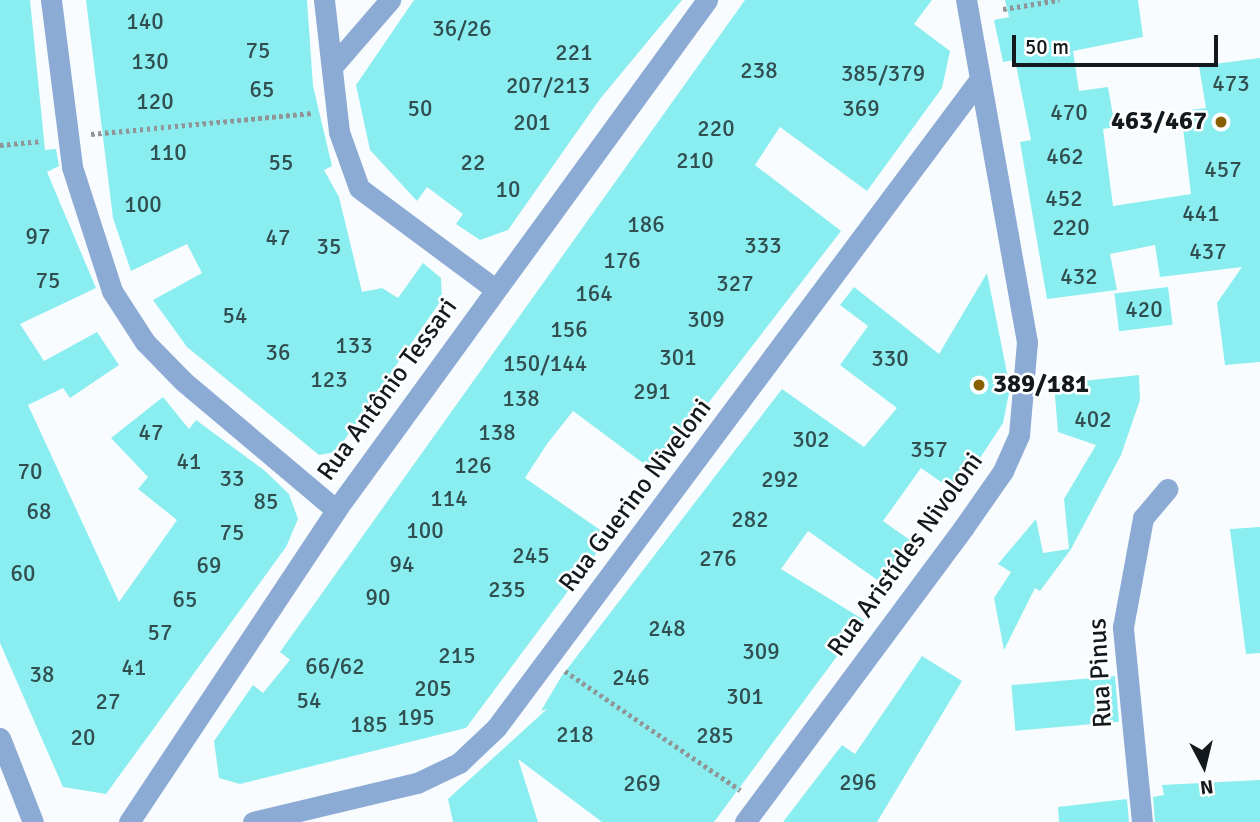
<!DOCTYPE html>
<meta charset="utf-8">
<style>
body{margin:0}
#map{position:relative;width:1260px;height:822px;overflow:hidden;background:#f9fcfe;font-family:Signika,sans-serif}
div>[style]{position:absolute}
.building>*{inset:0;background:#8aeef0;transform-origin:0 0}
.path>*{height:4.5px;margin-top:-2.25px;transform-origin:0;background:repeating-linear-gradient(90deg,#909597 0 3.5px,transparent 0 7px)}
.minor>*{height:21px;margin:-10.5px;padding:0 10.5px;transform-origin:10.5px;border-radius:10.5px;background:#8cabd4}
.dots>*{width:19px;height:19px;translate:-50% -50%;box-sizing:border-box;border:4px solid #fff;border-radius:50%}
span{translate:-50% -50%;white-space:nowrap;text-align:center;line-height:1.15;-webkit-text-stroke:5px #fff;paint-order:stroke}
.number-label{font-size:23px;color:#314e51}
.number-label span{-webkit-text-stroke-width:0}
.poi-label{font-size:26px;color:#13191c;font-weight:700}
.right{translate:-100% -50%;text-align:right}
.left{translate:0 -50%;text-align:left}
.street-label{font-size:26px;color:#13191c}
.north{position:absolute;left:1169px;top:731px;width:70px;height:70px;-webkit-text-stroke:5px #fff;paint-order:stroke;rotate:173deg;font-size:19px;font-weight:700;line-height:28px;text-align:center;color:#13191c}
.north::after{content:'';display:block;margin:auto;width:24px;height:32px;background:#13191c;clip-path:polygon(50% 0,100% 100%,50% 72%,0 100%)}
.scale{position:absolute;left:1012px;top:35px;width:206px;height:32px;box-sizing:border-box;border:4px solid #13191c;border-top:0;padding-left:9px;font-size:21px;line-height:24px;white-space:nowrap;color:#13191c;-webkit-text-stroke:5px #fff;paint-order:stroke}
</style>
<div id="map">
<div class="building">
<i style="clip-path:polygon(0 0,30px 0,45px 150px,56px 149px,59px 166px,47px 172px,96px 288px,20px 324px,44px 361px,97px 332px,119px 365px,70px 398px,63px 388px,28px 405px,119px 602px,177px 520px,138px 489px,148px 477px,111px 438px,163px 397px,189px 429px,196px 420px,265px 471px,289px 494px,298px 519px,286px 547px,106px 794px,63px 787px,0 643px)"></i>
<i style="clip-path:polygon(86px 0,307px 0,313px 86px,332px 166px,324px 170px,339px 197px,362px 292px,382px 288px,398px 298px,423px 263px,441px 278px,442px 299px,336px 452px,319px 455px,187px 347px,153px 300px,202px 273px,187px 244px,131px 271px,113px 218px)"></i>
<i style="clip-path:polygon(414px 0,682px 0,600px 99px,508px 230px,480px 240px,456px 224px,463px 214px,427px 187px,417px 201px,370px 150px,356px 85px)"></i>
<i style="clip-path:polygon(745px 0,932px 0,914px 24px,950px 51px,942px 88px,867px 191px,780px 127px,755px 165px,841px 231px,655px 472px,573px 411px,547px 444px,525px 478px,609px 536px,466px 728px,240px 784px,219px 778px,214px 741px,253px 685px,263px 693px,290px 660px,280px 652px)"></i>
<i style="clip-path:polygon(1005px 0,1138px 0,1143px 37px,1073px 51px,1079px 91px,1108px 87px,1115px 127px,1103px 129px,1113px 206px,1191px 194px,1181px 111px,1206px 108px,1199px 66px,1260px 58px,1260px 362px,1225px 365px,1217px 303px,1242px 267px,1160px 277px,1155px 245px,1110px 254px,1117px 290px,1047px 299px,1020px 142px,1031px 140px,1015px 60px,1003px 62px,994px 20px,1009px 17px)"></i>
<i style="clip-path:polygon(987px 273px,1010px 388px,1003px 423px,957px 493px,921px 468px,883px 521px,914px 543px,883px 584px,808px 531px,781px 569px,864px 620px,714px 822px,602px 822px,518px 759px,538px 822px,453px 822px,448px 799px,547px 709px,541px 711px,561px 677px,782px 389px,864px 447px,897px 408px,840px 365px,868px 326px,840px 305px,854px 287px,939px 354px)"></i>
<i style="left:1168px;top:287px;width:38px;height:54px;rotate:83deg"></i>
<i style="clip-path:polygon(1139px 375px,1140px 400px,1121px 455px,1071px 549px,1040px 591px,1035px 588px,1004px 650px,994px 598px,1011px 572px,998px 564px,1036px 519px,1043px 553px,1069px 549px,1064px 499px,1096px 445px,1058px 432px,1054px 384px)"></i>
<i style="clip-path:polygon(1260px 527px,1260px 653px,1246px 654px,1230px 529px)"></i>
<i style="clip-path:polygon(922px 656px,962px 681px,877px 822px,783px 822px,842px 745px,855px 754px)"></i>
<i style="left:1115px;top:676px;width:46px;height:104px;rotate:85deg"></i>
<i style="clip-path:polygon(1260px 780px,1260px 822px,1155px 822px,1153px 797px,1164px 795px,1162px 785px)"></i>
<i style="clip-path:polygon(1127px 799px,1129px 822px,1059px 822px,1058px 807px)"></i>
</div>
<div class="path">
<i style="left:1003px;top:9px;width:57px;rotate:-9.1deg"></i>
<i style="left:91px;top:134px;width:222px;rotate:-5.4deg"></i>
<i style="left:0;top:145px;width:42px;rotate:-5.4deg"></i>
<i style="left:565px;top:671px;width:212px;rotate:34.2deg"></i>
</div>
<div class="minor">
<i style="left:51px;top:0;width:168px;rotate:82.8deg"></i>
<i style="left:72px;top:167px;width:130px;rotate:72.1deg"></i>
<i style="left:112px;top:291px;width:61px;rotate:57.1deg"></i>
<i style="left:145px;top:342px;width:54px;rotate:45.7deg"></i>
<i style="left:183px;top:381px;width:200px;rotate:40.1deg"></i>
<i style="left:324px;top:0;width:133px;rotate:83.5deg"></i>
<i style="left:339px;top:132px;width:59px;rotate:70.3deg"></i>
<i style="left:359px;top:188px;width:169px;rotate:36.6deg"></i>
<i style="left:332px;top:67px;width:89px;rotate:-49.1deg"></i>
<i style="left:0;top:738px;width:90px;rotate:68.6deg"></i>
<i style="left:129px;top:822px;width:374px;rotate:-56.4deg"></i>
<i style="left:336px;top:510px;width:631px;rotate:-53.97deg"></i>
<i style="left:253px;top:822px;width:169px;rotate:-13.4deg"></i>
<i style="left:417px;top:783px;width:47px;rotate:-25.5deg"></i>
<i style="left:459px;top:763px;width:51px;rotate:-43.4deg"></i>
<i style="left:496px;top:728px;width:805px;rotate:-53.29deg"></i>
<i style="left:745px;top:822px;width:367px;rotate:-53.4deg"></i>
<i style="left:964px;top:527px;width:68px;rotate:-55.1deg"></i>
<i style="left:1003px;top:471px;width:39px;rotate:-66deg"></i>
<i style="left:1019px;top:435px;width:93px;rotate:-85.1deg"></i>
<i style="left:1027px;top:342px;width:347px;rotate:-100.1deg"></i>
<i style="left:1142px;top:822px;width:196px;rotate:-95.6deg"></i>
<i style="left:1123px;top:627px;width:111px;rotate:-79.6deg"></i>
<i style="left:1143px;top:518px;width:38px;rotate:-50deg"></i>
</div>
<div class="dots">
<i style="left:1221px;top:122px;background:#896000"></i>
<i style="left:979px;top:385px;background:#896000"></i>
</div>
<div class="number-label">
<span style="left:145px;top:22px">140</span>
<span style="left:462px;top:29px">36/26</span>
<span style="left:258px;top:51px">75</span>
<span style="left:574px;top:53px">221</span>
<span style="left:150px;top:62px">130</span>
<span style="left:759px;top:71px">238</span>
<span style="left:883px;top:74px">385/379</span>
<span style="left:1231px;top:84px">473</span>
<span style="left:548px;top:86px">207/213</span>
<span style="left:262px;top:90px">65</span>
<span style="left:155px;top:102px">120</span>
<span style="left:420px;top:109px">50</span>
<span style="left:861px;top:109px">369</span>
<span style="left:1069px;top:113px">470</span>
<span style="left:532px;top:123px">201</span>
<span style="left:716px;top:129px">220</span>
<span style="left:168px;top:153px">110</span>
<span style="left:1065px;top:157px">462</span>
<span style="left:695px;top:161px">210</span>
<span style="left:281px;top:163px">55</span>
<span style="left:473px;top:163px">22</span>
<span style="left:1223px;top:170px">457</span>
<span style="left:508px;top:190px">10</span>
<span style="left:1064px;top:199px">452</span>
<span style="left:143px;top:205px">100</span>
<span style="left:1201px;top:214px">441</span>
<span style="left:646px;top:225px">186</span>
<span style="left:1071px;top:228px">220</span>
<span style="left:38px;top:237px">97</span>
<span style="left:278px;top:238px">47</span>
<span style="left:763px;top:246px">333</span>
<span style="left:329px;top:247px">35</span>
<span style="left:1208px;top:252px">437</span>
<span style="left:622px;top:261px">176</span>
<span style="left:1079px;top:277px">432</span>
<span style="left:48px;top:281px">75</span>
<span style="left:735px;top:284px">327</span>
<span style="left:594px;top:294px">164</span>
<span style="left:1144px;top:310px">420</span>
<span style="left:235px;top:316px">54</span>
<span style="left:706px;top:320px">309</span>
<span style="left:569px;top:330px">156</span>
<span style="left:354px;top:346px">133</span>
<span style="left:278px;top:353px">36</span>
<span style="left:678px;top:358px">301</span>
<span style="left:890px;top:359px">330</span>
<span style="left:545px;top:364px">150/144</span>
<span style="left:329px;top:380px">123</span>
<span style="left:652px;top:392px">291</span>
<span style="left:521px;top:399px">138</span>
<span style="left:1093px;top:420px">402</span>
<span style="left:151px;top:433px">47</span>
<span style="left:497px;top:433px">138</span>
<span style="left:811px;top:440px">302</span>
<span style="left:929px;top:450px">357</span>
<span style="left:189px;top:462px">41</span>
<span style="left:473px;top:466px">126</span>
<span style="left:30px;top:472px">70</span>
<span style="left:232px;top:479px">33</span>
<span style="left:780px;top:480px">292</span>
<span style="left:449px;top:499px">114</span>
<span style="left:266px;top:502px">85</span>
<span style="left:39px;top:512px">68</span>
<span style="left:750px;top:520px">282</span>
<span style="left:425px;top:531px">100</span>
<span style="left:232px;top:533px">75</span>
<span style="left:531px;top:556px">245</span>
<span style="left:718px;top:559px">276</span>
<span style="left:402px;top:565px">94</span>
<span style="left:209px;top:566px">69</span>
<span style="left:23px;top:574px">60</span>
<span style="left:507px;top:590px">235</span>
<span style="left:378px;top:598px">90</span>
<span style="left:185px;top:600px">65</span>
<span style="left:667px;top:629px">248</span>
<span style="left:160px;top:633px">57</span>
<span style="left:761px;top:652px">309</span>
<span style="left:457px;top:656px">215</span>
<span style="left:335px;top:667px">66/62</span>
<span style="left:134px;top:668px">41</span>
<span style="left:42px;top:675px">38</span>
<span style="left:631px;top:678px">246</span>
<span style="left:433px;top:689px">205</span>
<span style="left:745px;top:697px">301</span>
<span style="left:309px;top:701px">54</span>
<span style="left:108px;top:702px">27</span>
<span style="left:416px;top:718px">195</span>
<span style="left:369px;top:725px">185</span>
<span style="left:575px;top:735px">218</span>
<span style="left:715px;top:736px">285</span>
<span style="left:83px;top:738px">20</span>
<span style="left:858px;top:783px">296</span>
<span style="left:642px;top:784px">269</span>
</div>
<div class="poi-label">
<span class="right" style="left:1207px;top:122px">463/467</span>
<span class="left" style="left:993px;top:385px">389/181</span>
</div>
<div class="street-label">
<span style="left:388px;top:390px;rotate:-54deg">Rua Antônio Tessari</span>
<span style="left:636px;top:496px;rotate:-53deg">Rua Guerino Niveloni</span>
<span style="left:906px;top:555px;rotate:-54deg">Rua Aristídes Nivoloni</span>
<span style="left:1101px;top:673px;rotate:-93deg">Rua Pinus</span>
</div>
<div class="north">N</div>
<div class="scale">50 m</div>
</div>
